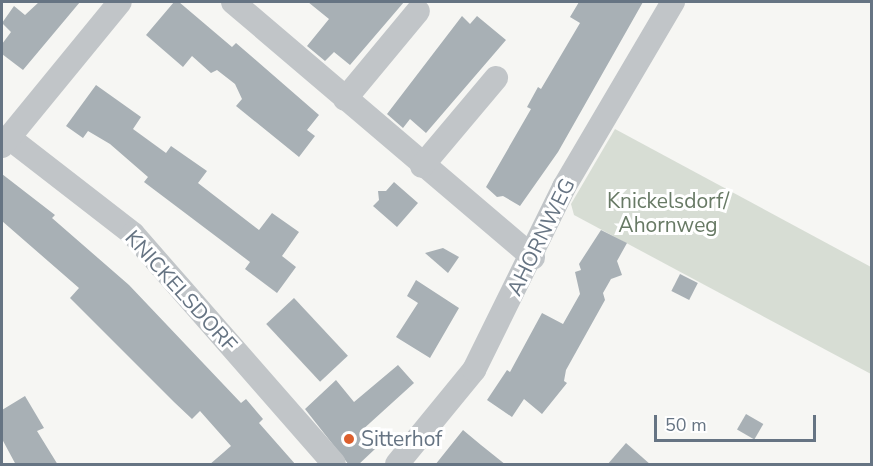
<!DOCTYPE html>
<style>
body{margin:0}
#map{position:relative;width:873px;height:466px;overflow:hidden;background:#f6f6f3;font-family:"Nunito Sans",sans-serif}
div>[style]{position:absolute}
.green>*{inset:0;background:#d7ddd4}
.building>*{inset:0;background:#a8b0b5;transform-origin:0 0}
.street>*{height:24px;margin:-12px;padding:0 12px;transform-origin:12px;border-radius:12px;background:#c1c5c8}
.dots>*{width:16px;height:16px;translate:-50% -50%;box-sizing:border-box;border:3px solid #fff;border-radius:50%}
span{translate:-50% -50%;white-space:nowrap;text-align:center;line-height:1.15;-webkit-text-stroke:6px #fff;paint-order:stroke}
.park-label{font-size:21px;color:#687a65}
.street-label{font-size:21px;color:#667483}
.poi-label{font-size:21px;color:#667483}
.left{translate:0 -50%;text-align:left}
.frame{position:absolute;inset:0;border:3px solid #667483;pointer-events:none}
.scale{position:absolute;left:654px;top:415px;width:162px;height:27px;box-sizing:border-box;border:3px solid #667483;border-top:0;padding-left:8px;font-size:18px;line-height:21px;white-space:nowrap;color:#667483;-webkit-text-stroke:4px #fff;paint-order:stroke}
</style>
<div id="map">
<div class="green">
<i style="clip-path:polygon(615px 129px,871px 267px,871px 374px,574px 215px,571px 204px)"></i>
</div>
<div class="building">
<i style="clip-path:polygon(39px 2px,80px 2px,23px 70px,2px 54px,2px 44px,11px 32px,2px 23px,14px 6px,25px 15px)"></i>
<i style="clip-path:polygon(174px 2px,179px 2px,232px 47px,236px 43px,319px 115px,307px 130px,315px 136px,299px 157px,236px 106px,242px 99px,235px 84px,217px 70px,211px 73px,192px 56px,183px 67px,146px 35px)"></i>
<i style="clip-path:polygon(308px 2px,404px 2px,350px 65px,334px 52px,325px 61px,307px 46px,329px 19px)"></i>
<i style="clip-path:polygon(579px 2px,643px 2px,558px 152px,520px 206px,503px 196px,497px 197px,486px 187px,531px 109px,527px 107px,538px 87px,541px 89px,580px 23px,570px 17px)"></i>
<i style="clip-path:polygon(462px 16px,470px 24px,477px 16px,506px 40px,426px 133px,410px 119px,403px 128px,387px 114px)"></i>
<i style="clip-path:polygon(96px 85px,141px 117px,133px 129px,166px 153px,171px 146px,207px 171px,198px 183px,259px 230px,272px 213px,299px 232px,282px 256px,296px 267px,277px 293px,245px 269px,250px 262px,144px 182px,148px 177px,110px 144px,88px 131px,83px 138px,66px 126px)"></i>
<i style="clip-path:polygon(2px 174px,55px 215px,52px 218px,129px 285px,241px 403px,246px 399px,263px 419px,259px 423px,296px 465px,209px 465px,231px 446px,200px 411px,192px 419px,174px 402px,70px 298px,79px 288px,2px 221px)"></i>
<i style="clip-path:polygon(394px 182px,418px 203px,397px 227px,373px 206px,379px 200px,378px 191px,386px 191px)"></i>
<i style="clip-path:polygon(601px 230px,627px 243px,617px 261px,622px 275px,611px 279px,603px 293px,605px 300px,566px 370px,564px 381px,567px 383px,542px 414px,524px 399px,512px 417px,487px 400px,507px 370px,510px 372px,542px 313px,563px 324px,580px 294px,575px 272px,581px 270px,579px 264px)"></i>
<i style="clip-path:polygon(443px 248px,459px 257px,448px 273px,425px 253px)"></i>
<i style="left:680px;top:274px;width:20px;height:19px;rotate:27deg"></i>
<i style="clip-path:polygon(416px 280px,459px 308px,430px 358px,396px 337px,418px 303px,407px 296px)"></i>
<i style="left:294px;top:298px;width:79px;height:38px;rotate:47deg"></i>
<i style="clip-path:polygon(398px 365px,414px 383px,360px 432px,375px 449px,358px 465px,349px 465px,305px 409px,336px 380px,354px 402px)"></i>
<i style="clip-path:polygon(25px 396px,44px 428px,37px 431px,58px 465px,16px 465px,2px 439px,2px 410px)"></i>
<i style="left:746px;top:414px;width:20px;height:18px;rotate:30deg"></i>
<i style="clip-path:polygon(463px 430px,481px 445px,506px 465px,435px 465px)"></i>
<i style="clip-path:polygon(626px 443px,651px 465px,607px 465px)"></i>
</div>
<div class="street">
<i style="left:233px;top:2px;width:394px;rotate:40.4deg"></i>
<i style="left:345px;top:99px;width:114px;rotate:-50.3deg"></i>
<i style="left:8px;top:137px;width:158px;rotate:37.8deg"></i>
<i style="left:133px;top:234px;width:305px;rotate:48.8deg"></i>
<i style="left:2px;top:146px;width:186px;rotate:-50.7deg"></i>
<i style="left:422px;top:166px;width:115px;rotate:-49.9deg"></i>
<i style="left:397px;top:464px;width:122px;rotate:-50.7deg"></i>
<i style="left:474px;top:370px;width:204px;rotate:-63.8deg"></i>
<i style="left:564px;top:187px;width:215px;rotate:-59.5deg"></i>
</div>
<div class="dots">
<i style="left:349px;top:439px;background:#dc5f2d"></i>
</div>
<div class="park-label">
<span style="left:668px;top:213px">Knickelsdorf/<br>Ahornweg</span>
</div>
<div class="street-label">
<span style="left:541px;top:237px;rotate:-64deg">AHORNWEG</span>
<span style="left:181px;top:291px;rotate:48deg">KNICKELSDORF</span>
</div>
<div class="poi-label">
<span class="left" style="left:361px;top:439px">Sitterhof</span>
</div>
<div class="frame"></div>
<div class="scale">50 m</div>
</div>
